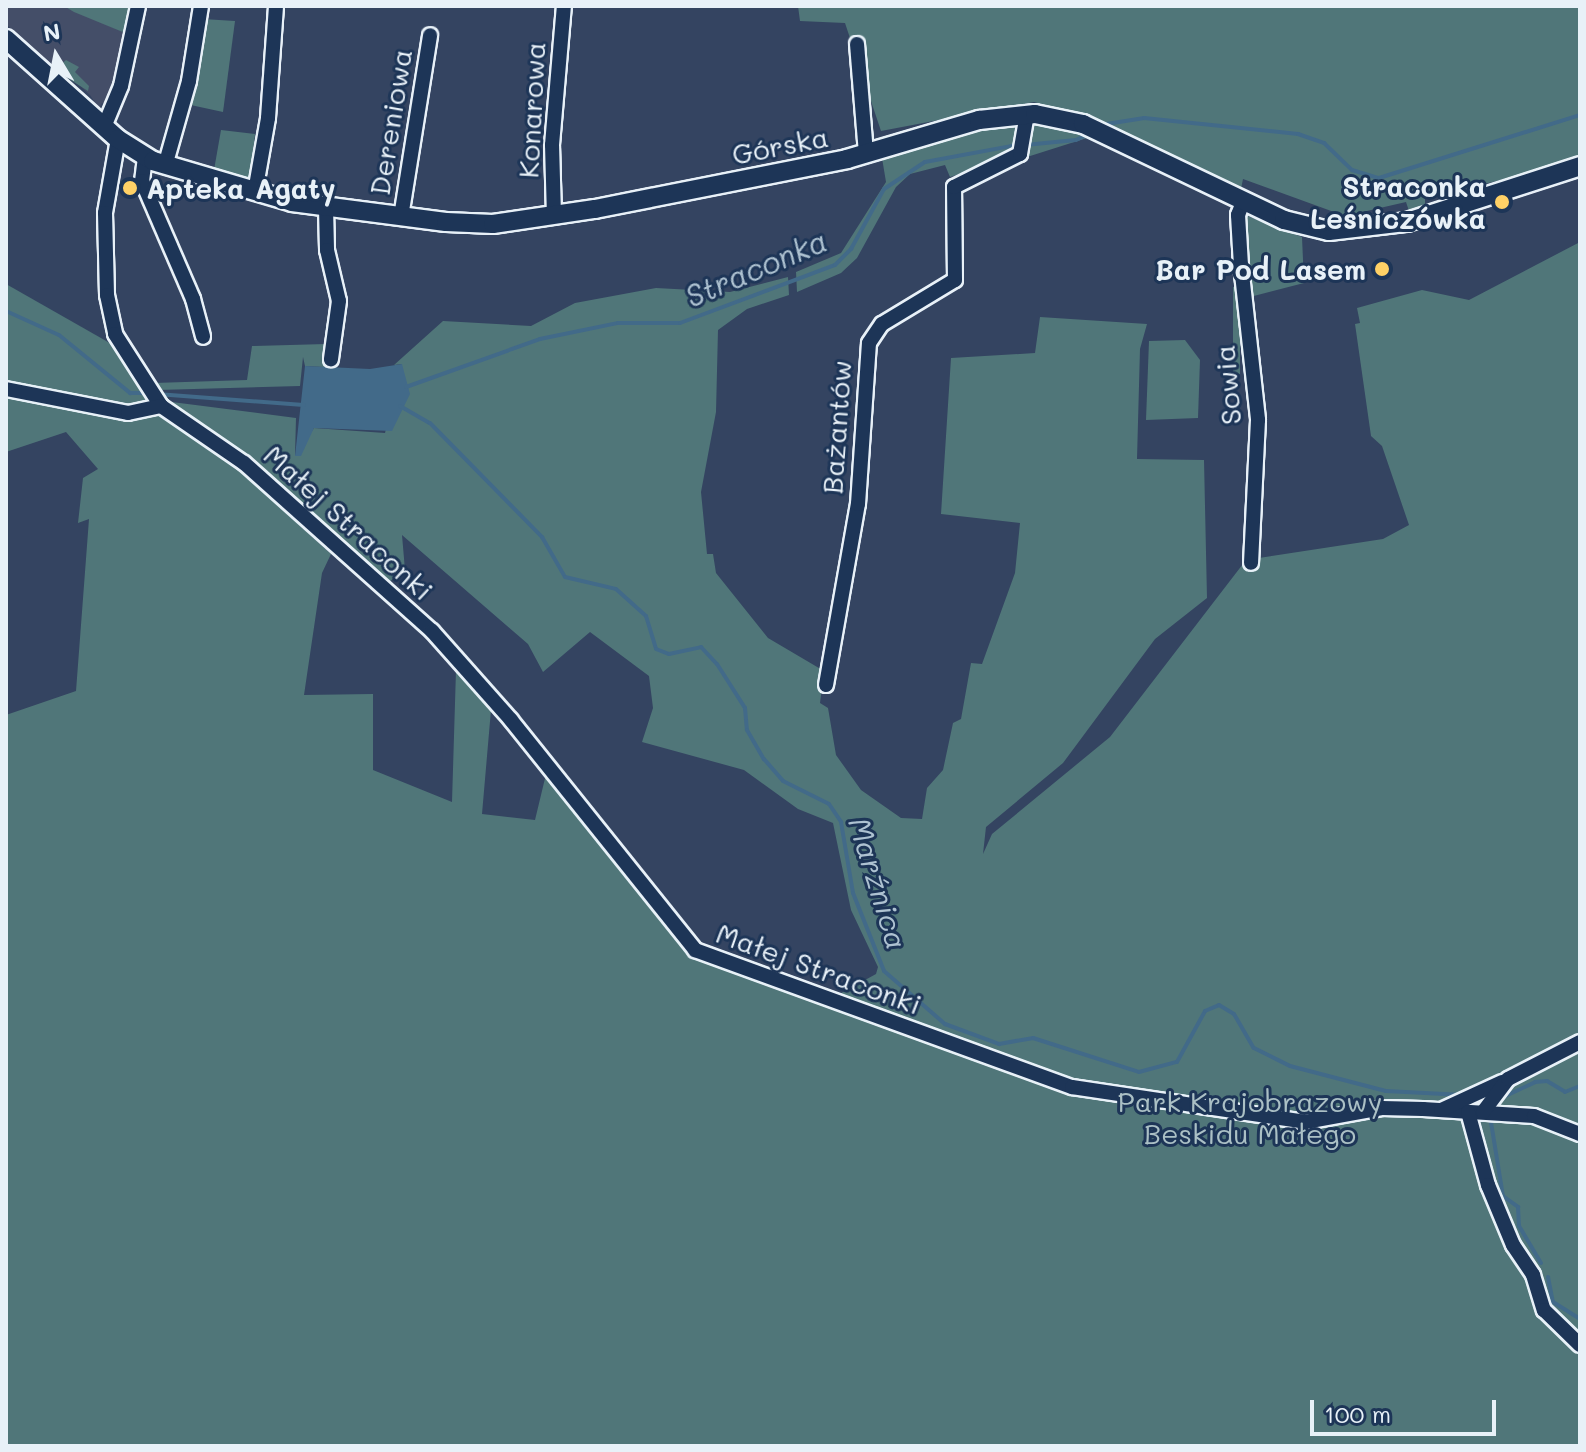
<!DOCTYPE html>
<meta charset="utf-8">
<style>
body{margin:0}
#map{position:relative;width:1586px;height:1452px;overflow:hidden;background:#344461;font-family:Mali,sans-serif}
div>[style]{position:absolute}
.built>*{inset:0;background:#444e68}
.green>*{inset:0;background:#507679;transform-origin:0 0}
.water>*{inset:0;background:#426a89}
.stream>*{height:4px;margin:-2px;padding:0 2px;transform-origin:2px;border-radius:2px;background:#426a89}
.roads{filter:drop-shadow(2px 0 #e8f1f8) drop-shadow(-2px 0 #e8f1f8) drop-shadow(0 2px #e8f1f8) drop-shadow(0 -2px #e8f1f8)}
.minor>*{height:14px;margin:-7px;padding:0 7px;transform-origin:7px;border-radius:7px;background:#1d3557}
.tertiary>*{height:18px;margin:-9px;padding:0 9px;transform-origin:9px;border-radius:9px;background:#1d3557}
.dots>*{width:22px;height:22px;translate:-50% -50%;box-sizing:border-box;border:4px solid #1d3557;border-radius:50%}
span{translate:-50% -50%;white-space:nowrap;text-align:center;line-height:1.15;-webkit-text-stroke:6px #1d3557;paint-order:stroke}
.street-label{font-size:28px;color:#e8f1f8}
.poi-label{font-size:28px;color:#e8f1f8;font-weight:700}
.right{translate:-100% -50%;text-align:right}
.left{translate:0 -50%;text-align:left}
.park-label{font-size:28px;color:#abc0c5}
.water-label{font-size:30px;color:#aec2d1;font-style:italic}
.frame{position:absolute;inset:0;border:8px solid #e8f1f8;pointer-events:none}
.north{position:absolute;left:16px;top:16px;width:80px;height:80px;-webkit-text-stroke:6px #1d3557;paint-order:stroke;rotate:350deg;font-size:22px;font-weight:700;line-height:32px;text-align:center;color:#e8f1f8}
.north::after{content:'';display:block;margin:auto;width:28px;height:36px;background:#e8f1f8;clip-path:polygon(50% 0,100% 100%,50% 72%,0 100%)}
.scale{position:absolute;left:1310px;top:1400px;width:186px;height:36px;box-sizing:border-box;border:4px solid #e8f1f8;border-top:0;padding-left:10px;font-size:24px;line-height:28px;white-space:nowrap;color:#e8f1f8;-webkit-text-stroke:6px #1d3557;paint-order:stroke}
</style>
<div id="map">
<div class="built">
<i style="clip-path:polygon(6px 6px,64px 6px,130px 35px,110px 106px,102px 103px,99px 109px,90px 95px,65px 72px,57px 72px,6px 24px)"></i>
</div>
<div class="green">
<i style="clip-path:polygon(64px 6px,135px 6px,130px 35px,74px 12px)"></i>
<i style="clip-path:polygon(798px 6px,1580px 6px,1580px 161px,1425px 198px,1425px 206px,1409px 211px,1406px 202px,1345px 216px,1243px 179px,1241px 189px,1094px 119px,1034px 102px,881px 131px,845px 23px,800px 21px)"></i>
<i style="clip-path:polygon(203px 19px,235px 21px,223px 112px,186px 104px)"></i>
<i style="clip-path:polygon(66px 60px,79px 67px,75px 72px,89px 86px,88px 91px,55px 70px)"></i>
<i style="clip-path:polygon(1030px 123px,1043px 123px,1090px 137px,1027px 157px)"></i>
<i style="clip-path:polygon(1020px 124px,1018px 150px,992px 163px,950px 177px,945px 165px,910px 174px,896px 187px,857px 258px,841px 273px,797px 292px,796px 272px,841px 253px,886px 182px,882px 158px,967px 131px)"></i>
<i style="clip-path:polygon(221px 130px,255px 134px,250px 180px,214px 170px)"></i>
<i style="clip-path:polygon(1245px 215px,1302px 237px,1304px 283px,1246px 298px)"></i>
<i style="clip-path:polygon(1580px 242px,1580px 1446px,6px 1446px,6px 715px,76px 691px,89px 519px,78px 523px,83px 478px,98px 469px,66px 432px,6px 452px,6px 392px,161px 415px,215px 448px,331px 554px,322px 573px,304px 695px,373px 694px,373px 770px,452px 802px,456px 670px,435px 644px,523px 743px,522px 747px,491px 710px,482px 814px,535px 820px,547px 770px,690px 951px,823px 1003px,876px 974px,878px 967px,851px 910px,833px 823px,798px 809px,744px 770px,642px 742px,653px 708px,649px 676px,590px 632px,543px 672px,528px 644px,402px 535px,405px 570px,389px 582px,361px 563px,301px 503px,164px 401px,296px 418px,295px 456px,314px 428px,385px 433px,402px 364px,394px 365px,443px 321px,531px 326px,575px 303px,656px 288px,730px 292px,788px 277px,789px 295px,747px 309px,718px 330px,716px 412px,701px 492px,707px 554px,713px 554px,716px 573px,768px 638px,824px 671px,820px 703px,828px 708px,836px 755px,861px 790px,901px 818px,922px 819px,927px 788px,943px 770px,953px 723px,961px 719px,971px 663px,982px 664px,1015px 573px,1020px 523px,941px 514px,951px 358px,1035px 353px,1040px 317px,1147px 324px,1140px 349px,1137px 459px,1204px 460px,1207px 598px,1155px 639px,1063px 763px,986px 827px,983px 854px,992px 834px,1110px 737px,1246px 560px,1383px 539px,1409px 525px,1382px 446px,1371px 436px,1355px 324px,1360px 323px,1357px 308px,1422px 290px,1469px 300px)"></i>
<i style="clip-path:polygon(6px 284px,115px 346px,151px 397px,149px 403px,135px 408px,6px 386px)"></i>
<i style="left:1233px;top:287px;width:7px;height:87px"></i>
<i style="clip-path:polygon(1185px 340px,1200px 360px,1198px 418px,1146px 420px,1149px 341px)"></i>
<i style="clip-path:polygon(326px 344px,324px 367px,305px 366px,303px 357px,300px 386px,158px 390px,154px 383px,247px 380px,252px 346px)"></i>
</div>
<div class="water">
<i style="clip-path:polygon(402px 364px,410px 394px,392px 431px,314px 428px,301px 456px,295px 456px,305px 366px,370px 369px)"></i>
</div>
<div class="stream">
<i style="left:1100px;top:125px;width:45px;rotate:-9deg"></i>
<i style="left:1144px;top:118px;width:155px;rotate:5.9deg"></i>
<i style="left:1298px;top:134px;width:28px;rotate:19deg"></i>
<i style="left:1324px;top:143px;width:39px;rotate:44deg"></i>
<i style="left:1352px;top:170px;width:28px;rotate:17deg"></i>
<i style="left:1379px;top:178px;width:211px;rotate:-17.4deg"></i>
<i style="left:1025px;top:145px;width:51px;rotate:-5.6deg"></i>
<i style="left:1076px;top:140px;width:17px;rotate:-25deg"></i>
<i style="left:6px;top:311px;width:58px;rotate:24.4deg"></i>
<i style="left:59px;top:335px;width:92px;rotate:39.2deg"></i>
<i style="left:130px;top:393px;width:18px"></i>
<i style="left:406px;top:387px;width:142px;rotate:-19.7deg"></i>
<i style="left:540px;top:339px;width:80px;rotate:-11.6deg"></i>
<i style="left:618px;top:323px;width:62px"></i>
<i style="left:680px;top:323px;width:165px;rotate:-20.5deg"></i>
<i style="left:835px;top:265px;width:23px;rotate:-45deg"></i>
<i style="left:851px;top:249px;width:68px;rotate:-61.2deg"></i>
<i style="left:884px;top:189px;width:49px;rotate:-33.4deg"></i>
<i style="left:925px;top:162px;width:94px;rotate:-10.5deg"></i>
<i style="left:157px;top:394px;width:147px;rotate:4.3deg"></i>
<i style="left:400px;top:406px;width:34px;rotate:30deg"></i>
<i style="left:430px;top:423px;width:160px;rotate:45.5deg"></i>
<i style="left:542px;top:537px;width:46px;rotate:60.1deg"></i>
<i style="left:565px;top:577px;width:52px;rotate:13.2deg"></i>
<i style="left:616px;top:589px;width:40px;rotate:42deg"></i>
<i style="left:646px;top:616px;width:34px;rotate:73deg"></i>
<i style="left:656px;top:649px;width:14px;rotate:21deg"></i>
<i style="left:669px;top:654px;width:33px;rotate:-12deg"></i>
<i style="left:701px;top:647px;width:23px;rotate:47deg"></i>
<i style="left:717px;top:664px;width:52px;rotate:57.5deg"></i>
<i style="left:745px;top:708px;width:22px;rotate:85deg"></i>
<i style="left:747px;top:730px;width:34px;rotate:60deg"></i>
<i style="left:764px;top:759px;width:29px;rotate:49deg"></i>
<i style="left:783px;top:781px;width:51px;rotate:26.6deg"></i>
<i style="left:829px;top:804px;width:22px;rotate:56deg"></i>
<i style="left:841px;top:822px;width:72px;rotate:80.4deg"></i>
<i style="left:853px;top:893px;width:84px;rotate:68.3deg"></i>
<i style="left:884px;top:971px;width:81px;rotate:41deg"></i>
<i style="left:945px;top:1024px;width:58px;rotate:20.3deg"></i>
<i style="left:999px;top:1044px;width:35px;rotate:-10deg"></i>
<i style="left:1033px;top:1038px;width:111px;rotate:17.8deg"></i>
<i style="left:1139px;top:1072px;width:39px;rotate:-15deg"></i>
<i style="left:1177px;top:1062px;width:58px;rotate:-61.2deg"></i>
<i style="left:1205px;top:1011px;width:15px;rotate:-23deg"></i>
<i style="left:1219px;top:1005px;width:17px;rotate:31deg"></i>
<i style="left:1234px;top:1014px;width:39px;rotate:60deg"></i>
<i style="left:1254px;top:1048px;width:40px;rotate:26.6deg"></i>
<i style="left:1290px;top:1066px;width:99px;rotate:14.6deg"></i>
<i style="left:1386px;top:1091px;width:78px;rotate:2.9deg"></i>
<i style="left:1499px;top:1099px;width:40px;rotate:-25deg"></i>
<i style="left:1535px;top:1082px;width:12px;rotate:-5deg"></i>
<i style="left:1547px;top:1081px;width:21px;rotate:31deg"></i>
<i style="left:1565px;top:1092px;width:16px;rotate:-22deg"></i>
<i style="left:1490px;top:1116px;width:81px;rotate:80.8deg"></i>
<i style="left:1503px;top:1196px;width:19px;rotate:36deg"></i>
<i style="left:1518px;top:1207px;width:19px;rotate:87deg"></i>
<i style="left:1519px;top:1226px;width:43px;rotate:59.3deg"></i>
<i style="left:1548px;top:1277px;width:25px;rotate:79deg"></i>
<i style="left:1553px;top:1302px;width:32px;rotate:32deg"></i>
</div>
<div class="roads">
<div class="minor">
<i style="left:857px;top:44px;width:110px;rotate:85.3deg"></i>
<i style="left:104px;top:127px;width:44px;rotate:-67.5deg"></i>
<i style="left:121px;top:86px;width:82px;rotate:-78deg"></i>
<i style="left:118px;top:139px;width:75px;rotate:100deg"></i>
<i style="left:105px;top:213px;width:82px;rotate:88.6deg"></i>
<i style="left:107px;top:295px;width:40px;rotate:78deg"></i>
<i style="left:115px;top:334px;width:85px;rotate:57.4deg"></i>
<i style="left:161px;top:406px;width:101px;rotate:34.5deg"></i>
<i style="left:244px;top:463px;width:252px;rotate:41.8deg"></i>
<i style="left:432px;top:631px;width:119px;rotate:48.4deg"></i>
<i style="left:511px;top:720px;width:295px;rotate:51.3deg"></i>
<i style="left:695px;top:950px;width:401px;rotate:20deg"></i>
<i style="left:1072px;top:1087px;width:236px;rotate:8.5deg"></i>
<i style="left:1305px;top:1122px;width:78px;rotate:-10.3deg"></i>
<i style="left:1382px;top:1108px;width:41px;rotate:1.4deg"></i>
<i style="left:1423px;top:1109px;width:111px;rotate:3.6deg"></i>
<i style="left:1534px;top:1116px;width:49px;rotate:21.4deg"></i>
<i style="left:145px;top:157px;width:24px;rotate:97deg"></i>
<i style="left:142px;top:181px;width:129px;rotate:66.6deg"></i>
<i style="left:193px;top:299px;width:39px;rotate:75deg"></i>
<i style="left:165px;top:166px;width:88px;rotate:-74.2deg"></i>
<i style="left:189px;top:81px;width:76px;rotate:-80.9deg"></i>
<i style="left:255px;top:192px;width:75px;rotate:-80deg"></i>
<i style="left:268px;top:118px;width:112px;rotate:-85.9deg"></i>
<i style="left:1243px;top:202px;width:14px;rotate:111deg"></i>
<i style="left:1238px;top:215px;width:50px;rotate:86.6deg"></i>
<i style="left:1241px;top:265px;width:156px;rotate:83.7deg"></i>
<i style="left:1258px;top:420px;width:143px;rotate:92.8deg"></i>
<i style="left:326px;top:208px;width:42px;rotate:88.6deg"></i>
<i style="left:327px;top:250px;width:52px;rotate:76.8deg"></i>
<i style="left:339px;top:301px;width:59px;rotate:97.9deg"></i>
<i style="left:554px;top:216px;width:71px;rotate:-91.6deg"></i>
<i style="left:552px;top:145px;width:140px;rotate:-85.1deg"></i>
<i style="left:401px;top:217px;width:184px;rotate:-80.9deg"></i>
<i style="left:6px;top:389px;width:124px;rotate:11.1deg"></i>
<i style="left:128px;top:413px;width:34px;rotate:-12deg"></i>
<i style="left:826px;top:685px;width:184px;rotate:-80deg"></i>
<i style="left:858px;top:504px;width:161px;rotate:-86.1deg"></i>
<i style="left:869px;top:343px;width:23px;rotate:-56deg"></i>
<i style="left:882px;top:324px;width:85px;rotate:-31.1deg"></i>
<i style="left:955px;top:280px;width:93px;rotate:-90.6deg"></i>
<i style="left:954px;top:187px;width:74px;rotate:-26.6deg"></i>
<i style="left:1020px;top:154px;width:41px;rotate:-80.1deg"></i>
<i style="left:1441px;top:1110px;width:67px;rotate:-24.7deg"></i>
<i style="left:1468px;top:1112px;width:76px;rotate:74.7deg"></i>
<i style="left:1488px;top:1185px;width:65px;rotate:67.4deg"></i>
<i style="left:1513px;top:1245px;width:36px;rotate:56deg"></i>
<i style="left:1533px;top:1275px;width:37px;rotate:73deg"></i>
<i style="left:1544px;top:1310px;width:50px;rotate:44.2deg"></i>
<i style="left:1483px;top:1112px;width:41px;rotate:-52.9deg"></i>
<i style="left:1508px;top:1079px;width:81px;rotate:-27.2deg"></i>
</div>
<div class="tertiary">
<i style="left:6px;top:39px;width:150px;rotate:41.8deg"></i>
<i style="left:118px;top:139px;width:41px;rotate:32.2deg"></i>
<i style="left:153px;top:161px;width:145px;rotate:16.4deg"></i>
<i style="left:292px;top:202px;width:155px;rotate:7.4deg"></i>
<i style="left:446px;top:222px;width:47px;rotate:2.4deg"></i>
<i style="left:493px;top:224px;width:103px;rotate:-8.4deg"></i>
<i style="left:595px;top:209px;width:257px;rotate:-11.2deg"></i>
<i style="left:847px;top:159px;width:138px;rotate:-16.5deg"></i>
<i style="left:979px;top:120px;width:56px;rotate:-6.1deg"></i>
<i style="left:1035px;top:114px;width:49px;rotate:11.8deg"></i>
<i style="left:1083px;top:124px;width:223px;rotate:25.5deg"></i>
<i style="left:1284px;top:220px;width:46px;rotate:13.7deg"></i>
<i style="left:1329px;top:231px;width:79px;rotate:-6.6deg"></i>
<i style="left:1407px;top:222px;width:182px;rotate:-17.9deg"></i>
</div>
</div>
<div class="dots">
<i style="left:130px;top:188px;background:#ffd166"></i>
<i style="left:1502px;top:202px;background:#ffd166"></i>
<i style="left:1382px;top:269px;background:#ffd166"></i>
</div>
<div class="street-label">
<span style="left:531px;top:110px;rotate:-87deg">Konarowa</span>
<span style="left:390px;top:122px;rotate:-81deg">Dereniowa</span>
<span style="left:780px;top:145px;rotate:-11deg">Górska</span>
<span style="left:1227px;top:385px;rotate:-95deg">Sowia</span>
<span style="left:836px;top:427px;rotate:-86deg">Bażantów</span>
<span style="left:349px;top:522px;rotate:42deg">Małej Straconki</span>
<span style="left:819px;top:968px;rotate:20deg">Małej Straconki</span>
</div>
<div class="poi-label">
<span class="right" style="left:1486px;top:202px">Straconka<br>Leśniczówka</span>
<span class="left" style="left:146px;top:188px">Apteka Agaty</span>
<span class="right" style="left:1366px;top:269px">Bar Pod Lasem</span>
</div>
<div class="park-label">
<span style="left:1250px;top:1117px">Park Krajobrazowy<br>Beskidu Małego</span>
</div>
<div class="water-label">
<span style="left:756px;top:268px;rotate:-23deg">Straconka</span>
<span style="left:879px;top:883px;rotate:73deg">Marźnica</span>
</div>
<div class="frame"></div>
<div class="north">N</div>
<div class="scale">100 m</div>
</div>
